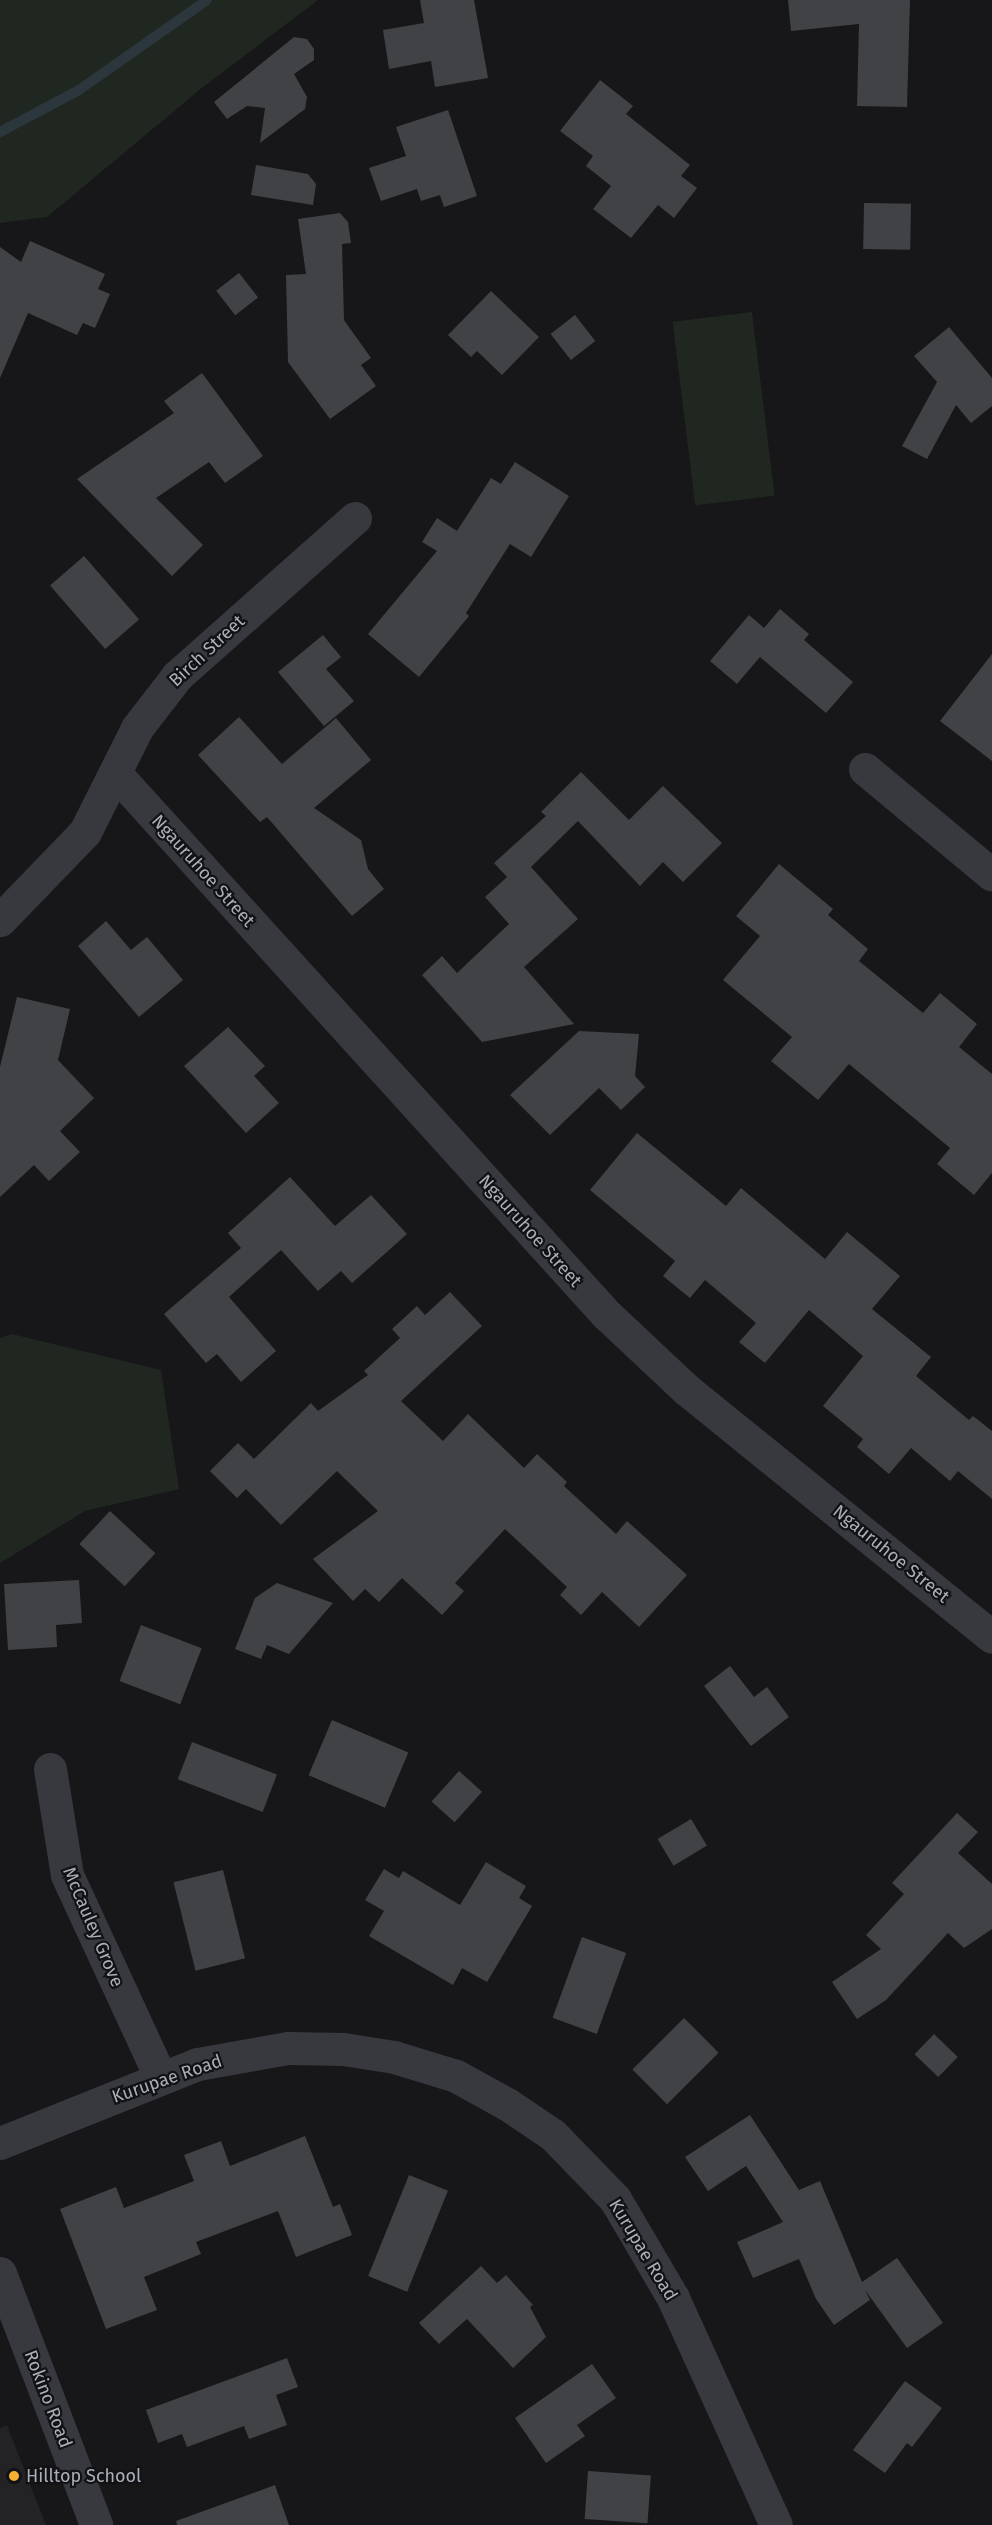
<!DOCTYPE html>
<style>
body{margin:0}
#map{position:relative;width:992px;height:2525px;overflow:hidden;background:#171719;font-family:"Fira Sans",sans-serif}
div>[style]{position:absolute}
.built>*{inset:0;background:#232326}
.green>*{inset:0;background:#1f2720;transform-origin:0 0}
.stream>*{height:10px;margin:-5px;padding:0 5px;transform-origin:5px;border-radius:5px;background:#2c363d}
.building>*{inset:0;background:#414246;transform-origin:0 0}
.minor>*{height:33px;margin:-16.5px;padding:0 16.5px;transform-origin:16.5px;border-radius:16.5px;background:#38393e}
.dots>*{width:16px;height:16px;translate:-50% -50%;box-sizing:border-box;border:3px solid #121214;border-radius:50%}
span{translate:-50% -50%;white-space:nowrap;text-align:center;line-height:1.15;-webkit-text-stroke:4.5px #121214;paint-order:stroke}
.street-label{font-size:18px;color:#a9aeb9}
.poi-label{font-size:18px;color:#a9aeb9}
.left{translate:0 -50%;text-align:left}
</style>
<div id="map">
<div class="built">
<i style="clip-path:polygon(7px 2425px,46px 2525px,0 2525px,0 2428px)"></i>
</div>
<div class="green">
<i style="clip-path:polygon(0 0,318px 0,203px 87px,47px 217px,0 223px)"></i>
<i style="left:752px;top:312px;width:185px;height:80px;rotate:83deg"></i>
<i style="clip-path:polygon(12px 1334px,161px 1370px,179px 1489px,85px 1511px,0 1563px,0 1338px)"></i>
</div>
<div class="stream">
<i style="left:0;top:132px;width:89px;rotate:-28deg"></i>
<i style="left:79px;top:90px;width:156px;rotate:-35.1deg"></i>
</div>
<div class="building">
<i style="clip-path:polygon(420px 0,474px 0,488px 78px,435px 87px,431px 61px,389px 69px,383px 30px,424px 23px)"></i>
<i style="clip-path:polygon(788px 0,910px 0,907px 107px,857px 106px,859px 24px,791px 31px)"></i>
<i style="clip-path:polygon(294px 37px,307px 39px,314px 49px,314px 60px,294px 74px,307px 97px,305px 109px,260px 143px,265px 108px,247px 106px,227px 119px,214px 102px)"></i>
<i style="clip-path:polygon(600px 80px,633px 106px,626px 114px,690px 165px,681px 176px,697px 188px,674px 218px,658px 205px,631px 238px,593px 209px,611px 186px,586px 166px,593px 156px,560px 131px)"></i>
<i style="clip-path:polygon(448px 110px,477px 196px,444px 207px,440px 195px,421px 201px,417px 189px,381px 201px,369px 168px,406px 156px,396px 127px)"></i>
<i style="clip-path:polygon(256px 165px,308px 174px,316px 184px,313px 205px,251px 195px)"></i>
<i style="left:864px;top:203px;width:47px;height:46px;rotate:1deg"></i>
<i style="clip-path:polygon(340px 213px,348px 222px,351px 243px,342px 244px,344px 320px,371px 358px,361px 365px,376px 386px,330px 419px,288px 362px,286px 275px,306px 274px,298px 219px)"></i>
<i style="clip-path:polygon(30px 241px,105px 274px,98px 289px,110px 294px,95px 328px,83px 323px,77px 335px,28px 313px,0 378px,0 247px,21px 262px)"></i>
<i style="left:239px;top:273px;width:31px;height:29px;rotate:52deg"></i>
<i style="clip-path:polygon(491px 291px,539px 337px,502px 375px,477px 351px,471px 357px,448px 335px)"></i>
<i style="left:575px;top:315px;width:33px;height:31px;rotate:52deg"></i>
<i style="clip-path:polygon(949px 327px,992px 378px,992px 406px,971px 423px,956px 405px,927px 459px,902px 446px,937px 382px,914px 356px)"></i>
<i style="clip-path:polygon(202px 373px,263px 456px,225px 483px,209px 462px,156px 498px,203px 545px,172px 576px,77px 479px,174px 413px,164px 401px)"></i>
<i style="clip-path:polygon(515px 462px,569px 496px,531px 557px,510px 544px,466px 613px,469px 616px,419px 677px,368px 634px,437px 551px,422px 542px,437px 518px,457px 531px,491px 478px,501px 484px)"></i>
<i style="left:84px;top:556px;width:84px;height:45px;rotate:49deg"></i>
<i style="clip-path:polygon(780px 609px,809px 634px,804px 640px,853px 682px,826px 713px,760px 657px,737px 684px,710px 661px,749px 615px,764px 628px)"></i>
<i style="clip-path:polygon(323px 635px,341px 657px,326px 669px,354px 701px,324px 726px,278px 672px)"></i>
<i style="clip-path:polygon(992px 654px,992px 761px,940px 721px)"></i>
<i style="clip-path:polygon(239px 717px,282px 764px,336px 718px,371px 760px,314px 808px,361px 840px,368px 869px,384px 889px,352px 916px,267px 817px,260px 822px,198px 755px)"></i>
<i style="clip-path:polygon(581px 772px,629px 820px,663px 786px,722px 843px,683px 882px,663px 862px,640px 886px,578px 821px,531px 867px,578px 919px,524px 967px,574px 1024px,482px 1042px,422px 975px,442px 956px,457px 973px,509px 924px,485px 897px,507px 877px,494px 863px,546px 816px,541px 812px)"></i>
<i style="clip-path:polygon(779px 864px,833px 909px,828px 915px,868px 949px,859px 961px,923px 1013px,940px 993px,977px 1024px,959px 1047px,992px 1074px,992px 1173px,974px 1195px,937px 1164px,950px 1148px,849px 1064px,818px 1100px,771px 1061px,792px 1037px,723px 980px,760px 936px,736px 916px)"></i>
<i style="clip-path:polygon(106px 921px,131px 950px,147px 937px,183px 980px,139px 1017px,78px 946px)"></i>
<i style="clip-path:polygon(17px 997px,70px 1009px,58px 1060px,94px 1098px,60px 1131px,80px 1152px,49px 1181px,34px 1165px,0 1197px,0 1067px)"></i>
<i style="clip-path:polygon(228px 1027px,265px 1066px,254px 1076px,279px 1103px,246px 1133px,184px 1066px)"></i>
<i style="clip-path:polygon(579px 1031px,639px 1034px,635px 1076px,645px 1087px,621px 1110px,599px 1088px,550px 1135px,510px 1095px)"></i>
<i style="clip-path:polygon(637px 1133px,726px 1206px,741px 1188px,825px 1259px,847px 1232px,900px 1276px,872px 1309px,931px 1357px,916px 1376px,969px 1420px,973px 1416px,992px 1431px,992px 1499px,958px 1471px,950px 1481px,911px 1448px,889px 1474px,857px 1447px,863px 1439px,823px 1406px,863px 1356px,809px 1310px,765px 1363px,739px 1342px,756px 1323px,705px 1280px,690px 1298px,663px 1276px,675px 1261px,590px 1190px)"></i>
<i style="clip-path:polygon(290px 1177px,335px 1226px,371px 1195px,407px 1234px,352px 1283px,341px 1271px,318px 1291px,281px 1250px,229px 1297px,276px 1351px,241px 1382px,217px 1354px,206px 1363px,164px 1314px,241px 1248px,228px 1233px)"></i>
<i style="clip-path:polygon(450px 1292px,482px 1326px,401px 1401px,443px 1441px,468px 1414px,524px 1468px,537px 1454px,567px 1482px,564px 1486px,616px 1534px,627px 1521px,687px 1575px,639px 1627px,602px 1592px,581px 1615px,560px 1595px,567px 1587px,505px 1529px,455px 1583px,464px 1591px,442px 1615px,402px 1578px,379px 1602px,365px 1589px,353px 1601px,313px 1559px,378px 1511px,337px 1471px,281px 1525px,246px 1489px,237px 1498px,210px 1471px,238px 1443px,254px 1459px,311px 1403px,318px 1411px,368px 1375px,364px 1371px,400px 1338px,392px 1329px,417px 1306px,425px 1315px)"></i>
<i style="left:110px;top:1511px;width:62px;height:45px;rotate:43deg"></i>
<i style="clip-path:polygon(79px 1580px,82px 1623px,56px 1625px,57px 1647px,8px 1650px,4px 1584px)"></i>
<i style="clip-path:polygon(277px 1583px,333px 1603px,289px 1654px,267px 1645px,261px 1659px,235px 1649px,255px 1598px)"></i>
<i style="left:141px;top:1625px;width:65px;height:60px;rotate:21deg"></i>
<i style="clip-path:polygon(730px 1666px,754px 1697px,767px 1687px,789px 1717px,751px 1746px,704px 1686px)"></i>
<i style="left:332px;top:1720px;width:83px;height:60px;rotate:23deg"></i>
<i style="left:192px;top:1742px;width:91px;height:40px;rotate:21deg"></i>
<i style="left:459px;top:1771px;width:31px;height:41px;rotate:42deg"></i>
<i style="clip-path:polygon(957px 1813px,978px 1832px,958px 1853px,992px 1884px,992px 1929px,964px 1948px,948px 1933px,886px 2000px,857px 2019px,832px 1982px,881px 1949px,866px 1935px,904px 1894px,892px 1883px)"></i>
<i style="left:691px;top:1819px;width:31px;height:39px;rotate:59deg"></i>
<i style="clip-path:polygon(486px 1862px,526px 1886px,519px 1898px,532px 1906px,487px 1982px,462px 1968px,453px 1985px,369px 1936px,384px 1911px,365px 1900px,384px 1869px,399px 1878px,403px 1871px,460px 1905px)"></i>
<i style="left:223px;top:1870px;width:91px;height:51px;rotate:76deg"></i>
<i style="left:582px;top:1937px;width:47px;height:86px;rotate:20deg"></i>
<i style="left:684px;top:2018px;width:49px;height:73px;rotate:45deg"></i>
<i style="left:934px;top:2034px;width:33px;height:28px;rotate:44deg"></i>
<i style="clip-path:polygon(750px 2115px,799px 2190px,820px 2181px,862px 2282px,897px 2258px,943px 2323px,907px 2348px,865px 2290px,870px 2300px,834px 2325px,816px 2299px,799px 2259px,753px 2278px,737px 2242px,783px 2222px,746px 2166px,708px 2191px,685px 2157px)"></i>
<i style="clip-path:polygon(305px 2136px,333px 2207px,340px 2204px,352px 2235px,296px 2257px,278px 2211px,196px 2242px,201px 2254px,144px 2277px,157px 2310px,106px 2329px,60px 2209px,116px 2187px,124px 2208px,194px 2181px,184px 2155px,221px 2141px,230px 2166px)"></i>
<i style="left:409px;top:2175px;width:42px;height:109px;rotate:22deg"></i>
<i style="clip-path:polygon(481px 2266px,497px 2283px,506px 2275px,533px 2305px,530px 2307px,546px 2337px,513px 2368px,467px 2319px,439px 2344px,419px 2323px)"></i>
<i style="clip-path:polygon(287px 2358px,298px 2387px,276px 2395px,287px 2425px,249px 2439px,244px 2426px,187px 2447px,182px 2434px,158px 2443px,146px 2410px)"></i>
<i style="clip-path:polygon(592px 2364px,616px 2398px,577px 2425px,585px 2436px,546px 2463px,515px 2418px)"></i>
<i style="clip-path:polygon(905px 2381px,942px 2408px,912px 2447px,907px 2443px,885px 2473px,853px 2450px)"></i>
<i style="left:588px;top:2471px;width:63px;height:48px;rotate:4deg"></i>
<i style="clip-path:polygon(275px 2485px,289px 2525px,177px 2525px,176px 2521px)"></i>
</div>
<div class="minor">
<i style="left:865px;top:769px;width:165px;rotate:39.8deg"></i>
<i style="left:116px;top:774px;width:729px;rotate:47.78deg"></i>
<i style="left:606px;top:1314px;width:111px;rotate:43.2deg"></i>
<i style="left:687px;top:1390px;width:392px;rotate:39deg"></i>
<i style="left:0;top:920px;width:122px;rotate:-46deg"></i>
<i style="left:85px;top:832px;width:116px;rotate:-63.4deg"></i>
<i style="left:137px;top:728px;width:66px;rotate:-52.4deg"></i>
<i style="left:177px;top:676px;width:238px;rotate:-41.6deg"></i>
<i style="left:50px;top:1769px;width:107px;rotate:80.9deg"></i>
<i style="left:67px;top:1875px;width:224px;rotate:65.2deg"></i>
<i style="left:0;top:2143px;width:213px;rotate:-21.8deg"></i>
<i style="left:198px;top:2064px;width:91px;rotate:-10.1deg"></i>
<i style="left:288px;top:2048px;width:55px;rotate:1deg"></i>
<i style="left:343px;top:2049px;width:52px;rotate:8.9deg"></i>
<i style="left:394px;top:2057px;width:65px;rotate:17deg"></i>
<i style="left:456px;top:2076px;width:58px;rotate:28.8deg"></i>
<i style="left:507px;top:2104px;width:55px;rotate:34deg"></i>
<i style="left:553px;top:2135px;width:89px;rotate:45.9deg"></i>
<i style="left:615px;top:2199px;width:115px;rotate:59.6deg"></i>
<i style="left:673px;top:2298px;width:249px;rotate:65.6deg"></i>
<i style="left:0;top:2273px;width:270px;rotate:69.1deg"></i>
</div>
<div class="dots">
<i style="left:14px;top:2476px;background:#f4b033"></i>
</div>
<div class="street-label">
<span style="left:207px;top:651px;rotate:-43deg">Birch Street</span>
<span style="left:203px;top:871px;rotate:48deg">Ngauruhoe Street</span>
<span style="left:530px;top:1231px;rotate:48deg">Ngauruhoe Street</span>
<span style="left:891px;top:1554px;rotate:39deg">Ngauruhoe Street</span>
<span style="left:93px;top:1927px;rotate:67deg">McCauley Grove</span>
<span style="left:167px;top:2079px;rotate:-19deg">Kurupae Road</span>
<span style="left:643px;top:2250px;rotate:59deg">Kurupae Road</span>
<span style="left:48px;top:2399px;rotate:69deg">Rokino Road</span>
</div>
<div class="poi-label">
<span class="left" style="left:26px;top:2476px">Hilltop School</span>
</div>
</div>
